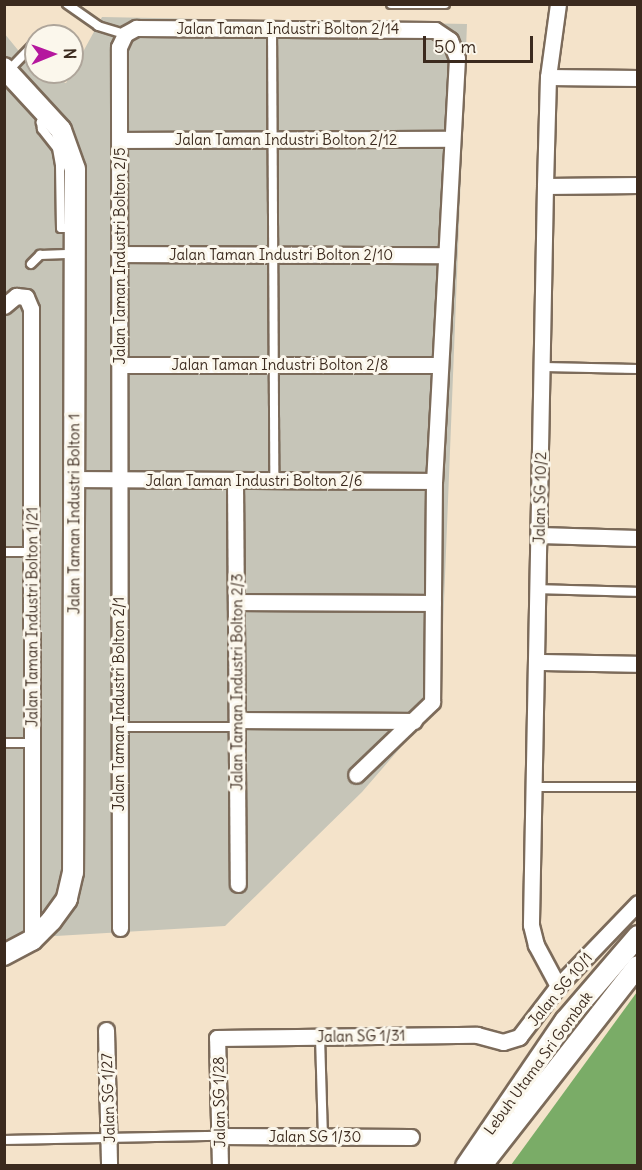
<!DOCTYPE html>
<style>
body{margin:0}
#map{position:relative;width:642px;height:1170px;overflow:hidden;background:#f4e3ca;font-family:Delius,sans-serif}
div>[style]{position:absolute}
.industrial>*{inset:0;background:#c6c5b8}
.forest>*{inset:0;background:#7aac67}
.roads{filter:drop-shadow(2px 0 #7c6b5a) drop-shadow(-2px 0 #7c6b5a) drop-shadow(0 2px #7c6b5a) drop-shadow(0 -2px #7c6b5a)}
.service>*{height:8px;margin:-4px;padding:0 4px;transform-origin:4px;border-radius:4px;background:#fff}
.minor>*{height:15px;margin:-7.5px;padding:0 7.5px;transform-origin:7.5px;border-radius:7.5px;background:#fff}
.tertiary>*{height:20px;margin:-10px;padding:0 10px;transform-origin:10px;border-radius:10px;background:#fff}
span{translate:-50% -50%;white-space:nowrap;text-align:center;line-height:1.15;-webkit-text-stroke:6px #fbf7ec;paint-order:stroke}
.street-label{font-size:15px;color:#3b2a1e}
.frame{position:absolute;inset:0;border:6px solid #3b2a1e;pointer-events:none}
.north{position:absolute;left:24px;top:24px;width:60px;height:60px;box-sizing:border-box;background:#fbf7ec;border:2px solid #aea59a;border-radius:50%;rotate:89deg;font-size:16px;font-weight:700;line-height:24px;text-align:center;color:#3b2a1e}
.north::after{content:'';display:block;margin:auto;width:21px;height:27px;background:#b5179e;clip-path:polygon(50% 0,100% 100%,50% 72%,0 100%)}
.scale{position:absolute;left:423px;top:36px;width:110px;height:27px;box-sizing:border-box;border:3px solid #3b2a1e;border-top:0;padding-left:8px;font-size:18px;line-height:21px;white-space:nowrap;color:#3b2a1e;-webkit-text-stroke:4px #fbf7ec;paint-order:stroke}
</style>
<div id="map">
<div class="industrial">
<i style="clip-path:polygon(102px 17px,467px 24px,440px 702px,362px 792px,225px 926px,5px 939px,4px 33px,36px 72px,66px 83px)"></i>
</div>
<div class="forest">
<i style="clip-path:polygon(637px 992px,637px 1165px,511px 1165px)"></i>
</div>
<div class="roads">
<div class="service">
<i style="left:67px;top:4px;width:38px;rotate:35deg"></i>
<i style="left:98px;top:26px;width:28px;rotate:17deg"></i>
<i style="left:391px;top:4px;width:54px"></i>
<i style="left:272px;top:27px;width:454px;rotate:89.7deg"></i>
<i style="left:9px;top:70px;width:33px;rotate:-46deg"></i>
<i style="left:46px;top:115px;width:9px;rotate:126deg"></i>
<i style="left:41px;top:122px;width:7px;rotate:82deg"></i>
<i style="left:42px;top:129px;width:24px;rotate:52deg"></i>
<i style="left:57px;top:148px;width:17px;rotate:80deg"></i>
<i style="left:60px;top:165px;width:63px;rotate:89.1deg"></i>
<i style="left:61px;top:228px;width:13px"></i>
<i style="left:31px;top:264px;width:13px;rotate:-45deg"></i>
<i style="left:40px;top:255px;width:33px;rotate:-2deg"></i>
<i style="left:544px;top:367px;width:94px;rotate:1.2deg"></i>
<i style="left:4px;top:552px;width:28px"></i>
<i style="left:538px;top:589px;width:100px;rotate:1.7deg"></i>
<i style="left:119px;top:727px;width:119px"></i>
<i style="left:4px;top:743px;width:27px"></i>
<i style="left:533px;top:787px;width:105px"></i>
<i style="left:320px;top:1037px;width:100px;rotate:88.3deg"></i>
<i style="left:4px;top:1140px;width:215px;rotate:-1.1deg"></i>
</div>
<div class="minor">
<i style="left:558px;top:4px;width:74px;rotate:97.8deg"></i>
<i style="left:548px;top:77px;width:109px;rotate:91.6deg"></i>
<i style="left:545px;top:186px;width:739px;rotate:91.09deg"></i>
<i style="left:531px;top:925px;width:21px;rotate:76deg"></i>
<i style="left:536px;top:945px;width:47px;rotate:61.8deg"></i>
<i style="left:548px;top:77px;width:90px;rotate:0.6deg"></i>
<i style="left:120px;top:140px;width:331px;rotate:-0.2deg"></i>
<i style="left:545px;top:186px;width:93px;rotate:-0.6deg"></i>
<i style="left:119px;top:254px;width:324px;rotate:0.2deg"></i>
<i style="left:4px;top:306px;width:16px;rotate:-40deg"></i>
<i style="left:16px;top:296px;width:10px;rotate:6deg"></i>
<i style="left:26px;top:297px;width:13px;rotate:67deg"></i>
<i style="left:31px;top:309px;width:631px;rotate:89.91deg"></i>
<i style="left:120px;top:365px;width:320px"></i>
<i style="left:74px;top:479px;width:360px;rotate:0.3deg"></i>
<i style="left:235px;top:480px;width:404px;rotate:89.6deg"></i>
<i style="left:539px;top:535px;width:99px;rotate:1.7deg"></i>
<i style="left:237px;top:602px;width:196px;rotate:0.3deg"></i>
<i style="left:537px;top:662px;width:101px;rotate:1.1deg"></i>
<i style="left:238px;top:720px;width:176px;rotate:0.3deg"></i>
<i style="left:120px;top:928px;width:881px;rotate:-90.07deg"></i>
<i style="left:119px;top:47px;width:14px;rotate:-65deg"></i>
<i style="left:125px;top:34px;width:13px;rotate:-29deg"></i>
<i style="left:136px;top:28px;width:299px;rotate:0.4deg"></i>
<i style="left:435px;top:30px;width:18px;rotate:34deg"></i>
<i style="left:450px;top:40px;width:19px;rotate:69deg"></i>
<i style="left:457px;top:58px;width:424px;rotate:93.1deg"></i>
<i style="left:434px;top:481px;width:221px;rotate:90.5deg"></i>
<i style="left:432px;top:702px;width:105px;rotate:136.2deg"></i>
<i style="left:106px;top:1030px;width:136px;rotate:88.7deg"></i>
<i style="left:219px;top:1136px;width:192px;rotate:0.3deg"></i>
<i style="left:220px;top:1166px;width:128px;rotate:-91.3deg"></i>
<i style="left:217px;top:1038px;width:260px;rotate:-0.7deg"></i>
<i style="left:477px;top:1035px;width:27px;rotate:15deg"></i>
<i style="left:503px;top:1042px;width:17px;rotate:-17deg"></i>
<i style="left:519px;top:1037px;width:64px;rotate:-52.6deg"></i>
<i style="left:558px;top:986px;width:115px;rotate:-46.1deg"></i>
</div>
<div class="tertiary">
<i style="left:4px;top:68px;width:84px;rotate:47.4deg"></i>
<i style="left:61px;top:130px;width:41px;rotate:70.3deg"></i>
<i style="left:75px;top:169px;width:703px;rotate:90.16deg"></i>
<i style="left:73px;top:872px;width:28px;rotate:103deg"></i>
<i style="left:67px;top:899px;width:27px;rotate:126deg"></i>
<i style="left:51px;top:921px;width:27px;rotate:135deg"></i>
<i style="left:32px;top:940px;width:32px;rotate:152deg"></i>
<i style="left:466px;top:1166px;width:176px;rotate:-55.7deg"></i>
<i style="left:565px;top:1021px;width:112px;rotate:-49.3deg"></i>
<i style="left:481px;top:1166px;width:254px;rotate:-51.9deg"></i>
</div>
</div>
<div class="street-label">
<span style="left:288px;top:29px">Jalan Taman Industri Bolton 2/14</span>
<span style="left:286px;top:140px">Jalan Taman Industri Bolton 2/12</span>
<span style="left:281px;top:255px">Jalan Taman Industri Bolton 2/10</span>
<span style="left:120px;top:256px;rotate:-90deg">Jalan Taman Industri Bolton 2/5</span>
<span style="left:280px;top:365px">Jalan Taman Industri Bolton 2/8</span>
<span style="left:254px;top:481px">Jalan Taman Industri Bolton 2/6</span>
<span style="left:540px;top:498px;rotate:-89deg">Jalan SG 10/2</span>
<span style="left:74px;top:514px;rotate:-90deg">Jalan Taman Industri Bolton 1</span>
<span style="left:32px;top:617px;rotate:-90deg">Jalan Taman Industri Bolton 1/21</span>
<span style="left:237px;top:682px;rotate:-90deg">Jalan Taman Industri Bolton 2/3</span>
<span style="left:119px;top:704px;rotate:-90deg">Jalan Taman Industri Bolton 2/1</span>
<span style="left:560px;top:989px;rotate:-50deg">Jalan SG 10/1</span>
<span style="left:361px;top:1036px;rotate:-1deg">Jalan SG 1/31</span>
<span style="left:538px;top:1063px;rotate:-54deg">Lebuh Utama Sri Gombak</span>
<span style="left:108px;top:1098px;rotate:-92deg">Jalan SG 1/27</span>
<span style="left:219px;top:1102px;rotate:-91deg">Jalan SG 1/28</span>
<span style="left:315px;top:1137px">Jalan SG 1/30</span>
</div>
<div class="frame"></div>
<div class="north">N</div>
<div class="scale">50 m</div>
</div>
